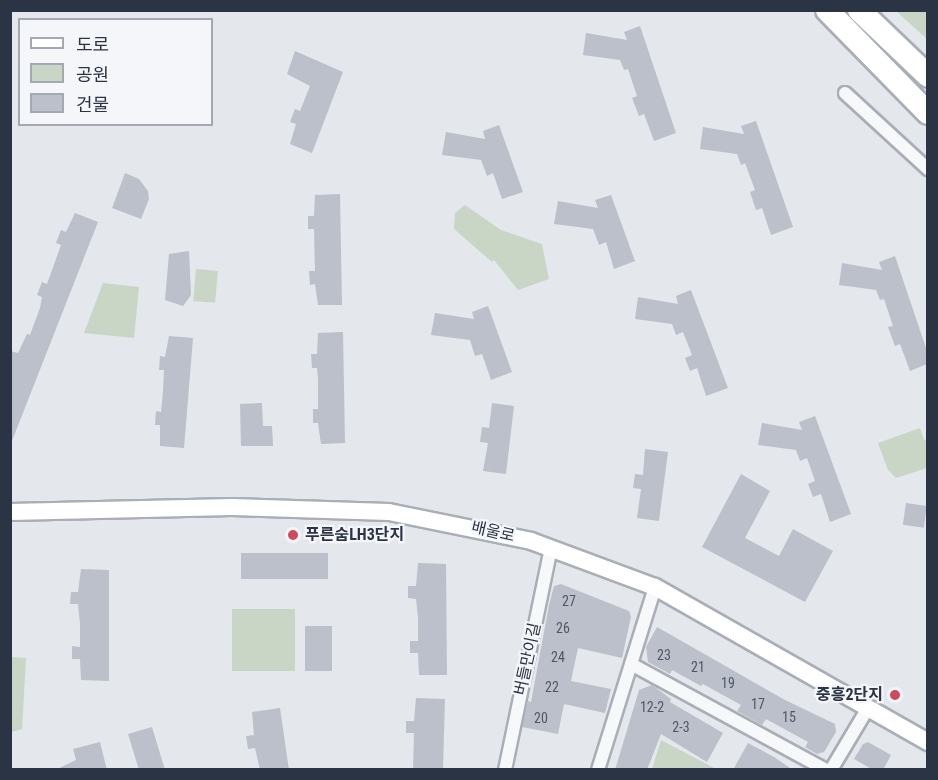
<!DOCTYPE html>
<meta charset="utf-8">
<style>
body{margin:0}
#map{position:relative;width:938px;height:780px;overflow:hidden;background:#e4e7ec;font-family:"Roboto Condensed","Noto Sans KR",sans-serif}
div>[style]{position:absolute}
.green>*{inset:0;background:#c9d6c5;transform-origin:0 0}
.building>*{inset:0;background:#bbc0ca;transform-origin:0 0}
.roads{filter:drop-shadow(2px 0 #a9aeb7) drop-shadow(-2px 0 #a9aeb7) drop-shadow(0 2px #a9aeb7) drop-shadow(0 -2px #a9aeb7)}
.street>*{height:12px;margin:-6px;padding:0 6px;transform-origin:6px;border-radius:6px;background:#f7f8fa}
.secondary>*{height:16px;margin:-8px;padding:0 8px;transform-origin:8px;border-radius:8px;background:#fff}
.highway>*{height:22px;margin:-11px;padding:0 11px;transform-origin:11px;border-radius:11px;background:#fff}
.dots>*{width:16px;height:16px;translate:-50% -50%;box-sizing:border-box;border:3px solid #f4f6f9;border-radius:50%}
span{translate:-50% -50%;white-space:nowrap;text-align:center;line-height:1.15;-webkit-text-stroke:4.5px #f4f6f9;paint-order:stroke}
.number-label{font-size:14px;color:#4f5766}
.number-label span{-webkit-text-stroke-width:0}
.street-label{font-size:16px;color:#2b3445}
.poi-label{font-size:16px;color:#2b3445;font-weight:700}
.left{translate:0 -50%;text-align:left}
.right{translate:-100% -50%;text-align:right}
.frame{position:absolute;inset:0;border:12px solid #2b3445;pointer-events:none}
.legend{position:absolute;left:18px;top:18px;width:195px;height:108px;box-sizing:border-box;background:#f4f6f9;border:2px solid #a4a8b1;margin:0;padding:8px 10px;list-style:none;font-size:18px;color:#2b3445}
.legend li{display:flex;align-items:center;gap:12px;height:30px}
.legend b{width:30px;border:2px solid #a4a8b1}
</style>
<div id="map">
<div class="green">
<i style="clip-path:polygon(896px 11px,927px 11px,927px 39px)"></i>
<i style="clip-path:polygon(465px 205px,501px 230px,542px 244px,549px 279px,518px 290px,494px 260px,492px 262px,454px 229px,455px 213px)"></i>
<i style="left:196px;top:269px;width:22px;height:32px;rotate:5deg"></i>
<i style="clip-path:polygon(103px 283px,139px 287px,134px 338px,84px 333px)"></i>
<i style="clip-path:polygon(920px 428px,924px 440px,927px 440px,927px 468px,896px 478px,888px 470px,878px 443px)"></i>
<i style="left:232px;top:609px;width:63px;height:62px"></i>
<i style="clip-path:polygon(11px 657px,26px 658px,22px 729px,11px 732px)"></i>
<i style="clip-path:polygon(661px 740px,716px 769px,652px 769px)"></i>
</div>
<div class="building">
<i style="clip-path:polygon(640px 26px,676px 133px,654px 141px,644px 114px,639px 116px,632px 98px,637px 96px,628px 69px,624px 70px,620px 60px,583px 55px,586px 33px,627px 40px,624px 32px)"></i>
<i style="clip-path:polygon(295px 51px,343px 72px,312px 153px,290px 144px,296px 124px,290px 122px,295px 109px,300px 111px,310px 86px,287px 74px)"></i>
<i style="clip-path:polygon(756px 121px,793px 227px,771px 235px,762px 208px,756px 210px,750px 192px,755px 190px,745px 163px,741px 165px,737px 154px,700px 149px,703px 127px,744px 134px,741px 126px)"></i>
<i style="clip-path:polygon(499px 125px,523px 192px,502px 199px,493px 173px,487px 176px,481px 160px,442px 155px,446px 132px,485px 139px,483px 131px)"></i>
<i style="clip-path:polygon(125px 173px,139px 179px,148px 191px,149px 199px,141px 219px,112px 208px)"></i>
<i style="clip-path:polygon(340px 194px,342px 305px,318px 305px,315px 284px,310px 285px,309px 271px,315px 271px,314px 229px,308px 229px,308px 216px,314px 216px,315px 195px)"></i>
<i style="clip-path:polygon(611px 195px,635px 261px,614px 269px,606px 242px,599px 245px,593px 229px,554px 224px,558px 201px,598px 208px,595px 200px)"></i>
<i style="clip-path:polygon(75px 213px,98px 222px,10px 446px,10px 351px,18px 353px,27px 334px,30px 335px,40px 308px,42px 297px,37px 295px,42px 282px,47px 284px,61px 245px,56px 243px,61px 230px,66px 232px)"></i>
<i style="clip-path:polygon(189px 251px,191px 295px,183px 306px,165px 300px,169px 254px)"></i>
<i style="clip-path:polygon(895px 256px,927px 351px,927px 364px,910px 371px,900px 344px,895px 346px,888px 327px,893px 326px,884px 299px,880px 300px,876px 290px,839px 285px,842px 263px,882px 270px,879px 262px)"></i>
<i style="clip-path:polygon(691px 290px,728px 388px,706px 396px,697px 368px,690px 371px,685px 358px,692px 355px,683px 332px,676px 335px,672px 324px,635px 319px,638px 297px,678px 304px,676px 296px)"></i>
<i style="clip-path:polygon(488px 306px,512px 372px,491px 380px,482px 354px,475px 356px,470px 340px,431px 335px,435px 313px,474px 319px,472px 312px)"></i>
<i style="clip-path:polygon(343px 332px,345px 443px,321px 444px,318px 423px,313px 423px,313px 409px,318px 409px,318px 379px,317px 368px,312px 368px,311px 354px,317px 354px,318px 333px)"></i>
<i style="clip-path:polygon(169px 336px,193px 338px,184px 448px,160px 446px,160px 425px,155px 425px,156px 411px,161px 412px,163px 391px,164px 370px,159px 370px,160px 356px,165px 357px)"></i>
<i style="clip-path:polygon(262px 403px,263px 426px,272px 426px,273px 446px,241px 446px,240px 404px)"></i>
<i style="clip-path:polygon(492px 403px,514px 406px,506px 474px,483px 471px,488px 443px,480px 442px,482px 427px,489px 428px)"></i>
<i style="clip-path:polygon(815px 416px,851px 514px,830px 522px,821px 494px,813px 497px,808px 484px,815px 481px,807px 458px,800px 461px,796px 450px,758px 445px,762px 423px,802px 430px,799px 422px)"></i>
<i style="clip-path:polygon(645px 449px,668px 452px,659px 521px,637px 518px,641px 489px,633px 488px,635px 474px,643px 475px)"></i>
<i style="clip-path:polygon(741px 474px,770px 491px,745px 538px,779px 556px,793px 529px,833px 551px,805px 602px,702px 547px)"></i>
<i style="left:906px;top:503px;width:21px;height:22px;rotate:8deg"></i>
<i style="left:241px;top:553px;width:87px;height:26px"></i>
<i style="clip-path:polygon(418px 563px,446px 564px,447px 675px,419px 675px,418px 653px,410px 653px,410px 641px,418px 641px,418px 618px,416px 599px,408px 598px,408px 586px,416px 586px)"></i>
<i style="clip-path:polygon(81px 569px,109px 570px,109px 681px,81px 680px,80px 659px,72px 659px,72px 646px,80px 647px,80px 624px,78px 604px,70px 604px,71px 592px,78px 592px)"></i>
<i style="clip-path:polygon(561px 584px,629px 611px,631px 617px,622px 658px,578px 648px,571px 681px,611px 689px,605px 713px,564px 704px,558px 734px,522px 727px,528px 701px,531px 702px,549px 605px,554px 586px)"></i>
<i style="left:305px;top:626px;width:27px;height:45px"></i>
<i style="clip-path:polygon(657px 627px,785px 700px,835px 724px,836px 732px,824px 752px,817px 754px,805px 747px,808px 742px,766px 719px,762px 725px,737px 711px,741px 705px,703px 684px,701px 686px,672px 670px,670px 674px,648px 662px,646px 647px)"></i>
<i style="clip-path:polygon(652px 685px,671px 699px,670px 702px,723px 733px,707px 762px,661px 734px,647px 770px,615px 770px,639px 690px)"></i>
<i style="clip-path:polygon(416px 698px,445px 699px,443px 770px,413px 770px,414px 733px,406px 733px,406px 721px,414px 721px)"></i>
<i style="clip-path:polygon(280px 708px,289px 770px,260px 770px,255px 748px,248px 749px,246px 736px,254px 735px,252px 712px)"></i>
<i style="clip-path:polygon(152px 727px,165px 770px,139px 770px,128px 734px)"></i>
<i style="clip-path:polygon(100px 742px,107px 770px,55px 770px,76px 760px,73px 749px)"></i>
<i style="clip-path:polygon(868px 742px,891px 755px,883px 770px,873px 770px,854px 759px,863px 744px)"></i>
<i style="clip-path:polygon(748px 743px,774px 757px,793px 770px,733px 770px)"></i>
</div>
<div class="roads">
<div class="street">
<i style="left:845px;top:93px;width:113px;rotate:42.5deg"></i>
<i style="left:631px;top:664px;width:222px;rotate:28.5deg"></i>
<i style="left:505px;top:770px;width:227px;rotate:-78.3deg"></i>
<i style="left:598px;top:770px;width:192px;rotate:-72.7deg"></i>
<i style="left:831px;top:770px;width:72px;rotate:-59.2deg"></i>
</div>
<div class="secondary">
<i style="left:10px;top:512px;width:222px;rotate:-1.3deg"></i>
<i style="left:232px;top:507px;width:157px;rotate:1.8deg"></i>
<i style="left:389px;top:512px;width:145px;rotate:11.5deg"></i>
<i style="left:531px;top:541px;width:132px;rotate:20.4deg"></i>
<i style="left:655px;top:587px;width:314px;rotate:29.6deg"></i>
</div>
<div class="highway">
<i style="left:827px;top:10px;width:144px;rotate:45.6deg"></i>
<i style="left:859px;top:10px;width:95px;rotate:43.7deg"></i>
</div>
</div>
<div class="dots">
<i style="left:293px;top:535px;background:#d1495b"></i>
<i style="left:895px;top:695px;background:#d1495b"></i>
</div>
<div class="number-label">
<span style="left:569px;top:601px">27</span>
<span style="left:563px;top:628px">26</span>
<span style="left:664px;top:655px">23</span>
<span style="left:558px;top:657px">24</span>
<span style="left:698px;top:667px">21</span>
<span style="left:728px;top:683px">19</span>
<span style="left:552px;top:687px">22</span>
<span style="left:758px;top:704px">17</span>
<span style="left:652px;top:707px">12-2</span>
<span style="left:789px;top:717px">15</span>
<span style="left:541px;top:718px">20</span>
<span style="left:681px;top:727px">2-3</span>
</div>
<div class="street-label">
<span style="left:493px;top:532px;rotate:13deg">배울로</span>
<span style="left:528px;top:659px;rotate:-78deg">버들만이길</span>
</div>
<div class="poi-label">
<span class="left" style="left:305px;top:535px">푸른숨LH3단지</span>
<span class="right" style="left:883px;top:695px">중흥2단지</span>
</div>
<div class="frame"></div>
<ul class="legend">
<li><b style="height:8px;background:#fff"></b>도로</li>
<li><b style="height:16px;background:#c9d6c5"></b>공원</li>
<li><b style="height:16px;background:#bbc0ca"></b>건물</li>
</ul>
</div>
